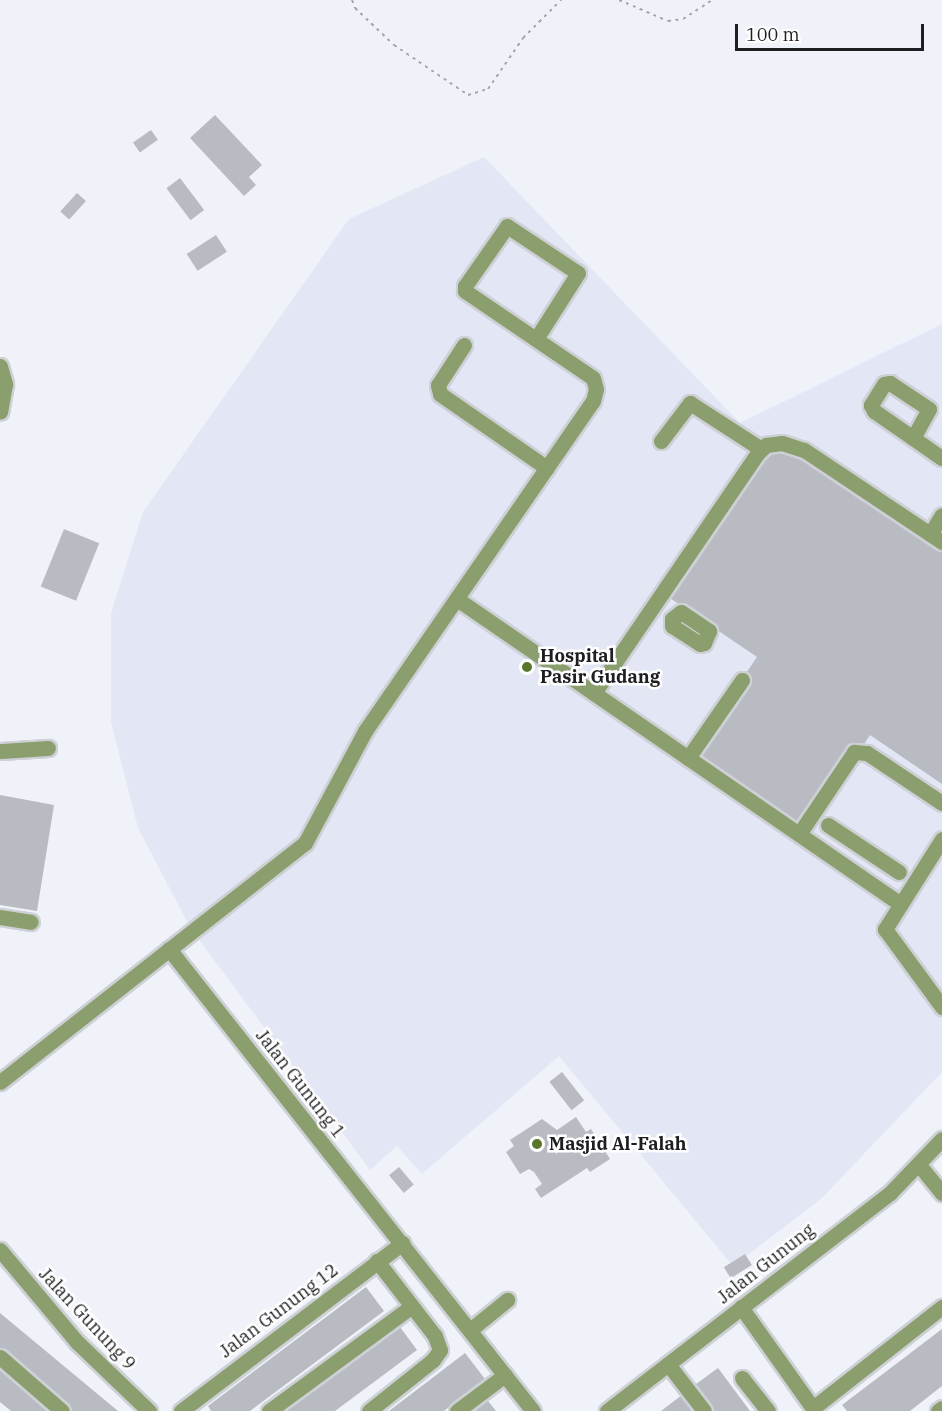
<!DOCTYPE html>
<style>
body{margin:0}
#map{position:relative;width:942px;height:1411px;overflow:hidden;background:#f0f2f9;font-family:"IBM Plex Serif",serif}
div>[style]{position:absolute}
.built>*{inset:0;background:#e3e6f5}
.building>*{inset:0;background:#b9bbc2;transform-origin:0 0}
.path>*{height:2px;margin-top:-1px;transform-origin:0;background:repeating-linear-gradient(90deg,#a4a6ab 0 3px,transparent 0 7.5px)}
.roads{filter:drop-shadow(2px 0 #ced0d6) drop-shadow(-2px 0 #ced0d6) drop-shadow(0 2px #ced0d6) drop-shadow(0 -2px #ced0d6)}
.minor>*{height:15px;margin:-7.5px;padding:0 7.5px;transform-origin:7.5px;border-radius:7.5px;background:#8a9f6d}
.dots>*{width:16px;height:16px;translate:-50% -50%;box-sizing:border-box;border:3px solid #fff;border-radius:50%}
span{translate:-50% -50%;white-space:nowrap;text-align:center;line-height:1.15;-webkit-text-stroke:5px #fff;paint-order:stroke}
.poi-label{font-size:18px;color:#1d1e21;font-weight:700}
.left{translate:0 -50%;text-align:left}
.street-label{font-size:18px;color:#1d1e21}
.scale{position:absolute;left:735px;top:24px;width:189px;height:27px;box-sizing:border-box;border:3px solid #1d1e21;border-top:0;padding-left:8px;font-size:18px;line-height:21px;white-space:nowrap;color:#1d1e21;-webkit-text-stroke:4px #fff;paint-order:stroke}
</style>
<div id="map">
<div class="built">
<i style="clip-path:polygon(484px 157px,740px 423px,942px 324px,942px 1072px,821px 1199px,733px 1266px,559px 1056px,422px 1174px,397px 1146px,370px 1170px,191px 929px,138px 828px,111px 722px,111px 613px,143px 512px,349px 219px)"></i>
</div>
<div class="building">
<i style="clip-path:polygon(215px 115px,262px 165px,249px 177px,256px 185px,244px 196px,190px 138px)"></i>
<i style="left:151px;top:130px;width:12px;height:22px;rotate:55deg"></i>
<i style="left:180px;top:178px;width:40px;height:17px;rotate:53deg"></i>
<i style="left:77px;top:193px;width:12px;height:25px;rotate:42deg"></i>
<i style="left:216px;top:235px;width:20px;height:35px;rotate:57deg"></i>
<i style="clip-path:polygon(777px 439px,942px 550px,942px 784px,870px 735px,805px 833px,690px 756px,757px 657px,670px 598px)"></i>
<i style="left:64px;top:529px;width:38px;height:62px;rotate:22deg"></i>
<i style="clip-path:polygon(0 795px,54px 805px,37px 911px,0 905px)"></i>
<i style="left:562px;top:1072px;width:36px;height:16px;rotate:52deg"></i>
<i style="clip-path:polygon(576px 1117px,586px 1132px,591px 1129px,610px 1159px,590px 1172px,587px 1168px,541px 1198px,535px 1189px,542px 1184px,534px 1172px,529px 1169px,520px 1174px,506px 1152px,514px 1146px,510px 1140px,542px 1119px,557px 1130px)"></i>
<i style="left:399px;top:1167px;width:23px;height:13px;rotate:50deg"></i>
<i style="left:745px;top:1254px;width:13px;height:25px;rotate:58deg"></i>
<i style="clip-path:polygon(366px 1287px,384px 1311px,250px 1411px,211px 1411px,208px 1406px)"></i>
<i style="clip-path:polygon(0 1313px,118px 1411px,72px 1411px,0 1352px)"></i>
<i style="clip-path:polygon(397px 1323px,417px 1350px,335px 1411px,278px 1411px)"></i>
<i style="clip-path:polygon(942px 1329px,942px 1386px,910px 1411px,847px 1411px,842px 1405px)"></i>
<i style="clip-path:polygon(465px 1353px,485px 1379px,444px 1411px,389px 1411px)"></i>
<i style="clip-path:polygon(0 1364px,57px 1411px,11px 1411px,0 1402px)"></i>
<i style="clip-path:polygon(718px 1368px,750px 1411px,710px 1411px,692px 1387px)"></i>
<i style="clip-path:polygon(682px 1395px,694px 1411px,661px 1411px)"></i>
<i style="clip-path:polygon(484px 1396px,496px 1411px,464px 1411px)"></i>
</div>
<div class="path">
<i style="left:352px;top:0;width:9px;rotate:69deg"></i>
<i style="left:355px;top:8px;width:54px;rotate:43.5deg"></i>
<i style="left:394px;top:45px;width:89px;rotate:34deg"></i>
<i style="left:468px;top:95px;width:21px;rotate:-17deg"></i>
<i style="left:488px;top:89px;width:62px;rotate:-55.5deg"></i>
<i style="left:523px;top:38px;width:54px;rotate:-45deg"></i>
<i style="left:619px;top:0;width:53px;rotate:23.2deg"></i>
<i style="left:668px;top:21px;width:15px;rotate:-8deg"></i>
<i style="left:683px;top:19px;width:35px;rotate:-33deg"></i>
</div>
<div class="roads">
<div class="minor">
<i style="left:464px;top:345px;width:48px;rotate:123deg"></i>
<i style="left:438px;top:385px;width:9px;rotate:77deg"></i>
<i style="left:440px;top:394px;width:130px;rotate:34.7deg"></i>
<i style="left:0;top:366px;width:19px;rotate:74deg"></i>
<i style="left:5px;top:384px;width:28px;rotate:100deg"></i>
<i style="left:913px;top:438px;width:33px;rotate:-61deg"></i>
<i style="left:929px;top:409px;width:47px;rotate:-146.3deg"></i>
<i style="left:890px;top:383px;width:6px;rotate:171deg"></i>
<i style="left:884px;top:384px;width:25px;rotate:122deg"></i>
<i style="left:871px;top:405px;width:7px;rotate:63deg"></i>
<i style="left:874px;top:411px;width:47px;rotate:34.7deg"></i>
<i style="left:913px;top:438px;width:35px;rotate:35deg"></i>
<i style="left:661px;top:441px;width:48px;rotate:-52.7deg"></i>
<i style="left:690px;top:403px;width:85px;rotate:32.9deg"></i>
<i style="left:930px;top:534px;width:22px;rotate:-58deg"></i>
<i style="left:457px;top:599px;width:536px;rotate:34.52deg"></i>
<i style="left:681px;top:612px;width:34px;rotate:34deg"></i>
<i style="left:709px;top:631px;width:13px;rotate:113deg"></i>
<i style="left:704px;top:643px;width:4px;rotate:166deg"></i>
<i style="left:700px;top:644px;width:33px;rotate:-147deg"></i>
<i style="left:672px;top:626px;width:7px;rotate:-90deg"></i>
<i style="left:672px;top:619px;width:11px;rotate:-38deg"></i>
<i style="left:594px;top:693px;width:289px;rotate:-55.7deg"></i>
<i style="left:757px;top:454px;width:13px;rotate:-45deg"></i>
<i style="left:766px;top:445px;width:16px;rotate:-7deg"></i>
<i style="left:782px;top:443px;width:23px;rotate:18deg"></i>
<i style="left:804px;top:450px;width:166px;rotate:33.7deg"></i>
<i style="left:0;top:751px;width:48px;rotate:-3.6deg"></i>
<i style="left:688px;top:758px;width:95px;rotate:-55.3deg"></i>
<i style="left:828px;top:825px;width:85px;rotate:33.5deg"></i>
<i style="left:799px;top:834px;width:99px;rotate:-56.1deg"></i>
<i style="left:854px;top:752px;width:13px;rotate:4deg"></i>
<i style="left:867px;top:753px;width:90px;rotate:33.7deg"></i>
<i style="left:942px;top:839px;width:107px;rotate:122.3deg"></i>
<i style="left:885px;top:929px;width:97px;rotate:53.8deg"></i>
<i style="left:0;top:917px;width:31px;rotate:9deg"></i>
<i style="left:169px;top:949px;width:588px;rotate:51.77deg"></i>
<i style="left:0;top:1082px;width:387px;rotate:-38.1deg"></i>
<i style="left:305px;top:843px;width:127px;rotate:-61.8deg"></i>
<i style="left:365px;top:731px;width:401px;rotate:-55.4deg"></i>
<i style="left:593px;top:401px;width:12px;rotate:-76deg"></i>
<i style="left:596px;top:389px;width:11px;rotate:-105deg"></i>
<i style="left:593px;top:378px;width:155px;rotate:-145.8deg"></i>
<i style="left:465px;top:291px;width:5px;rotate:-90deg"></i>
<i style="left:465px;top:286px;width:73px;rotate:-55deg"></i>
<i style="left:507px;top:226px;width:85px;rotate:33.5deg"></i>
<i style="left:578px;top:273px;width:78px;rotate:122.5deg"></i>
<i style="left:920px;top:1166px;width:35px;rotate:51deg"></i>
<i style="left:0;top:1250px;width:120px;rotate:50.1deg"></i>
<i style="left:77px;top:1342px;width:100px;rotate:43.8deg"></i>
<i style="left:741px;top:1307px;width:128px;rotate:54.6deg"></i>
<i style="left:470px;top:1330px;width:48px;rotate:-39deg"></i>
<i style="left:0;top:1357px;width:82px;rotate:41.1deg"></i>
<i style="left:668px;top:1364px;width:59px;rotate:52.5deg"></i>
<i style="left:742px;top:1378px;width:42px;rotate:51.8deg"></i>
<i style="left:813px;top:1408px;width:164px;rotate:-38.1deg"></i>
<i style="left:181px;top:1411px;width:278px;rotate:-37.2deg"></i>
<i style="left:269px;top:1411px;width:177px;rotate:-36.3deg"></i>
<i style="left:369px;top:1411px;width:82px;rotate:-38.6deg"></i>
<i style="left:433px;top:1360px;width:12px;rotate:-55deg"></i>
<i style="left:440px;top:1350px;width:15px;rotate:-110deg"></i>
<i style="left:435px;top:1336px;width:95px;rotate:-127.7deg"></i>
<i style="left:457px;top:1411px;width:60px;rotate:-36.9deg"></i>
<i style="left:607px;top:1411px;width:357px;rotate:-37.6deg"></i>
<i style="left:890px;top:1193px;width:75px;rotate:-46.1deg"></i>
<i style="left:938px;top:1411px;width:5px;rotate:-37deg"></i>
</div>
</div>
<div class="dots">
<i style="left:527px;top:667px;background:#5a762a"></i>
<i style="left:537px;top:1144px;background:#5a762a"></i>
</div>
<div class="poi-label">
<span class="left" style="left:540px;top:667px">Hospital<br>Pasir Gudang</span>
<span class="left" style="left:549px;top:1144px">Masjid Al-Falah</span>
</div>
<div class="street-label">
<span style="left:300px;top:1084px;rotate:52deg">Jalan Gunung 1</span>
<span style="left:766px;top:1264px;rotate:-38deg">Jalan Gunung</span>
<span style="left:279px;top:1311px;rotate:-37deg">Jalan Gunung 12</span>
<span style="left:87px;top:1319px;rotate:47deg">Jalan Gunung 9</span>
</div>
<div class="scale">100 m</div>
</div>
